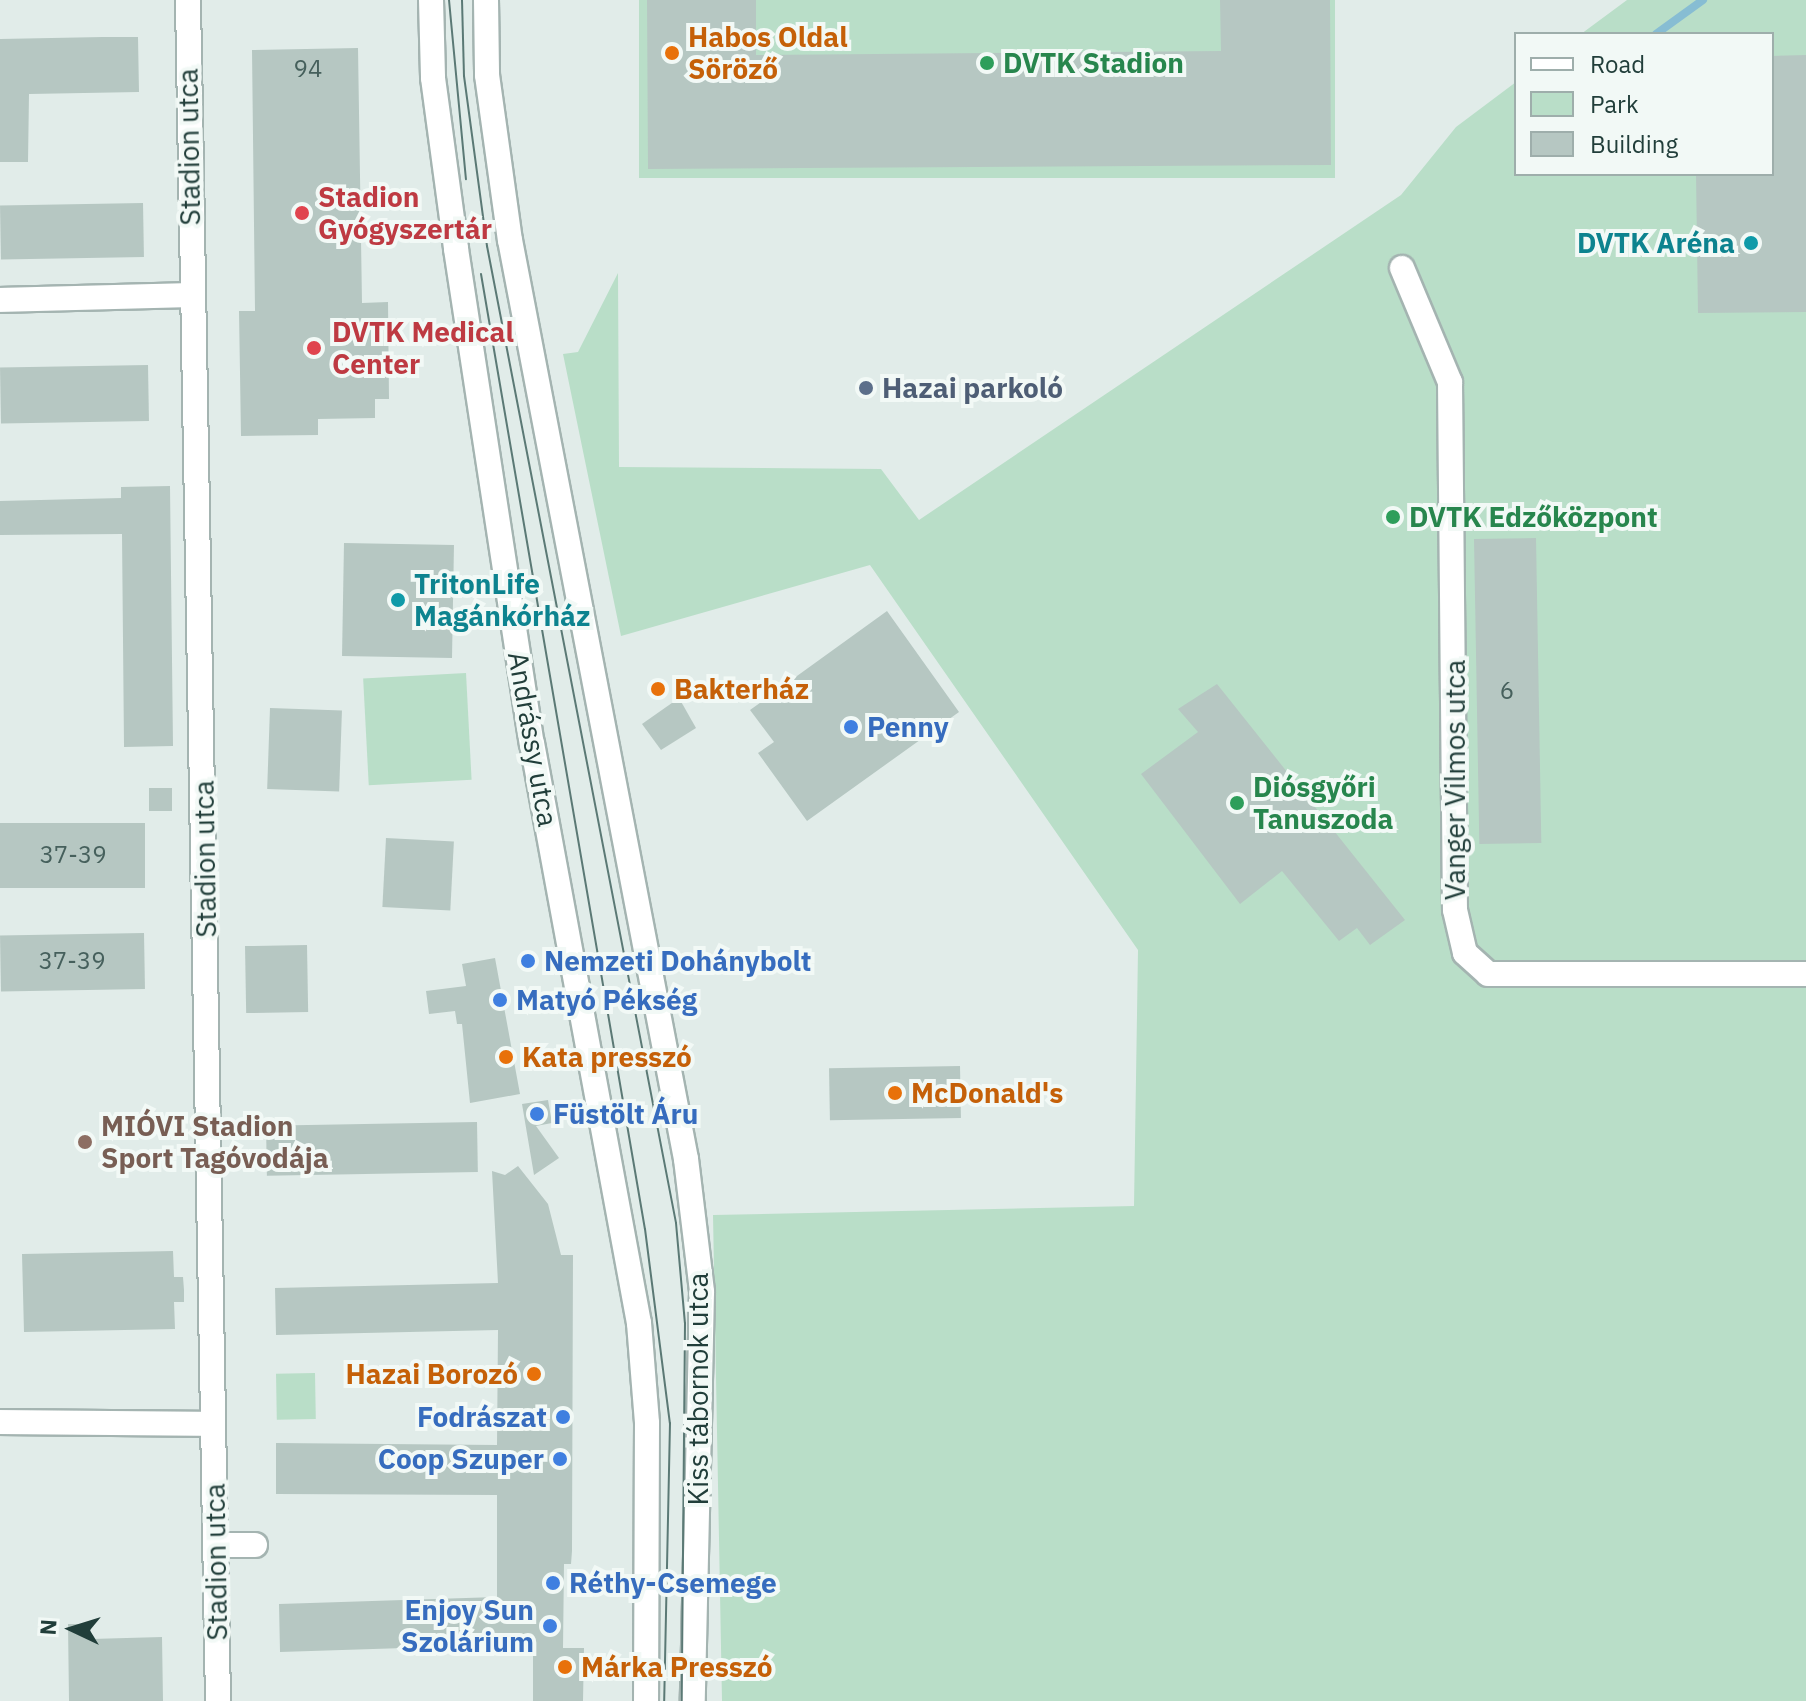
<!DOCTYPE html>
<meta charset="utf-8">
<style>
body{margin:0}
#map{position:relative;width:1806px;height:1701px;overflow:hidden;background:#e1ece9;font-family:"IBM Plex Sans",sans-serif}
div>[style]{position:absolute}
.green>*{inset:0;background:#b9dec8;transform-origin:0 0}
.stream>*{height:8px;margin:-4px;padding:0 4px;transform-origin:4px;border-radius:4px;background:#87bdd3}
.building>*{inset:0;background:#b6c7c2;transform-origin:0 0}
.roads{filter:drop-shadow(2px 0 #a4b4b1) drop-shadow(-2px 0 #a4b4b1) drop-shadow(0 2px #a4b4b1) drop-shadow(0 -2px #a4b4b1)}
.street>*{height:24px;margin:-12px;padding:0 12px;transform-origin:12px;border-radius:12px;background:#fff}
.secondary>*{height:24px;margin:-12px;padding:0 12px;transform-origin:12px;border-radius:12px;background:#fff}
.tram>*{height:2px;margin:-1px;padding:0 1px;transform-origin:1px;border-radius:1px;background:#5b7975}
.dots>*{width:22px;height:22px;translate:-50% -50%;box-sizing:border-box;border:4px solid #f2f9f6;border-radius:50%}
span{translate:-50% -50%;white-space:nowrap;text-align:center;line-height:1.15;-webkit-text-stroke:8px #f2f9f6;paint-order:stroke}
.number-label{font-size:24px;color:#46605c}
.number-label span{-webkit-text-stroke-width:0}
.food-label{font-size:28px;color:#c56008;font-weight:700}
.left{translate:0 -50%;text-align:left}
.right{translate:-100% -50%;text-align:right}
.leisure-label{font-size:28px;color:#27864d;font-weight:700}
.street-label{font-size:28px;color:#213e3a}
.health-label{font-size:28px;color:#be3a42;font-weight:700}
.culture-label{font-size:28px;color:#0d838f;font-weight:700}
.service-label{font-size:28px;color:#4e5e75;font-weight:700}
.shop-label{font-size:28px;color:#366cbe;font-weight:700}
.education-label{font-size:28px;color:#785e54;font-weight:700}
.legend{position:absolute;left:1514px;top:32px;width:260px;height:144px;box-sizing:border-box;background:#f2f9f6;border:2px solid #9eaeab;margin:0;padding:10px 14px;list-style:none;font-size:24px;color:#213e3a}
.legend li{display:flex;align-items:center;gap:16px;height:40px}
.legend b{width:40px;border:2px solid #9eaeab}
.north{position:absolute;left:32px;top:1589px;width:80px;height:80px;-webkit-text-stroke:6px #f2f9f6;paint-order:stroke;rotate:274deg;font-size:22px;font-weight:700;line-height:32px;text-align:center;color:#213e3a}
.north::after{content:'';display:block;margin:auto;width:28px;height:36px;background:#213e3a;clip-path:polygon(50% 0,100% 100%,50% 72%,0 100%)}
</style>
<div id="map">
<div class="green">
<i style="left:639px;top:0;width:696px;height:178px"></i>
<i style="clip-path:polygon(1627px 0,1806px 0,1806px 1701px,722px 1701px,713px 1215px,1134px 1206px,1138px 950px,870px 565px,621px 636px,563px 354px,578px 352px,618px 273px,619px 467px,881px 469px,919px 520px,1401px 195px,1456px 127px,1516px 82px,1516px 174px,1772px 174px,1772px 34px,1581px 34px)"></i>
<i style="left:466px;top:673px;width:107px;height:103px;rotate:87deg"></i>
<i style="left:315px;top:1373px;width:46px;height:39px;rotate:89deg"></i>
</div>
<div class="stream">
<i style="left:1656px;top:34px;width:58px;rotate:-35.9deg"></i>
</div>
<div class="building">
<i style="clip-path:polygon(647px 0,756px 0,756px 55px,1221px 51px,1220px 0,1330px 0,1331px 165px,648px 169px)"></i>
<i style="clip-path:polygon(103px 37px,138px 37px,139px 92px,29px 94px,28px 162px,0 162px,0 39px)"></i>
<i style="clip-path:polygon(358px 48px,362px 303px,388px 302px,389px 399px,375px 399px,375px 418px,318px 419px,318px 435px,241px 436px,239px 311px,255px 311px,252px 50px)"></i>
<i style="clip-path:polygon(1806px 55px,1806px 312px,1698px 313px,1696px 174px,1772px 174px,1772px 56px)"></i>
<i style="left:143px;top:203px;width:54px;height:143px;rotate:89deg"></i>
<i style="left:148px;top:365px;width:56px;height:148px;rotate:89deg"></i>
<i style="clip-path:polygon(170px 486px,173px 746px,124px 747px,122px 534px,0 535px,0 501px,121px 498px,121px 487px)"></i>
<i style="left:1536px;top:538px;width:305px;height:62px;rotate:89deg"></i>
<i style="left:344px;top:543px;width:110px;height:113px;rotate:1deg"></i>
<i style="clip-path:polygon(887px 611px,959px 712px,807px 821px,758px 753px,774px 742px,750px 710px)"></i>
<i style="clip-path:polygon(1217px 684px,1405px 920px,1370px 945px,1357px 928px,1339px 941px,1282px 871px,1240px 904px,1141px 774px,1198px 732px,1178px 709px)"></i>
<i style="clip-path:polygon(679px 698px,696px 728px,661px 750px,642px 724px)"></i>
<i style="left:270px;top:708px;width:72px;height:81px;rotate:2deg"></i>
<i style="left:149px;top:788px;width:23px;height:23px"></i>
<i style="left:0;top:823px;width:145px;height:65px"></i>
<i style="left:386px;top:838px;width:68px;height:69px;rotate:3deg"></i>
<i style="left:144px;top:933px;width:56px;height:144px;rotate:89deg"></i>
<i style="left:307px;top:945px;width:67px;height:62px;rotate:89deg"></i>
<i style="clip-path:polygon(495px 958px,520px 1094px,470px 1103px,462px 1024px,457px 1024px,455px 1011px,429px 1014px,426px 991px,466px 986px,462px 964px)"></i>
<i style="left:960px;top:1066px;width:52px;height:131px;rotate:89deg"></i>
<i style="clip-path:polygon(548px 1100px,552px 1123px,536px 1126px,559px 1158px,534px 1175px,522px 1104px)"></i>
<i style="left:477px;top:1122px;width:50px;height:211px;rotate:89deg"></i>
<i style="clip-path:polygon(518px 1166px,548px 1204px,561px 1255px,573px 1255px,572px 1551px,571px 1564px,564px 1564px,563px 1648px,584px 1648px,583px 1701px,533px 1701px,533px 1652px,497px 1652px,497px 1645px,280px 1652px,279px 1604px,497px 1597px,497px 1495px,276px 1494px,276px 1443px,497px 1445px,498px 1330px,276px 1335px,275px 1288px,498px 1283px,492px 1171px,505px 1175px)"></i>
<i style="clip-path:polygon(173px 1251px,174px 1277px,183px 1277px,184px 1290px,184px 1302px,174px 1302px,175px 1329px,24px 1332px,22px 1254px)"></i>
<i style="clip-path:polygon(68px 1624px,91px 1624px,91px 1639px,162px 1637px,163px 1701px,69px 1701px)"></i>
</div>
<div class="roads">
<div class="street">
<i style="left:188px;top:0;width:1701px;rotate:88.99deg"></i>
<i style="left:1402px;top:268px;width:124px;rotate:67.2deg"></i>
<i style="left:1450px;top:382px;width:528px;rotate:89.46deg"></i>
<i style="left:1455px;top:910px;width:44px;rotate:76.9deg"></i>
<i style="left:1465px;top:953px;width:31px;rotate:42deg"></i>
<i style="left:1488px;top:974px;width:318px"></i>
<i style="left:0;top:300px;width:190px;rotate:-1.5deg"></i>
<i style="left:0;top:1422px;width:213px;rotate:0.5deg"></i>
<i style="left:216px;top:1545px;width:39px"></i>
</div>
<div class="secondary">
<i style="left:431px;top:0;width:78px;rotate:88.5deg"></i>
<i style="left:433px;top:78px;width:173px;rotate:82.3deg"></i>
<i style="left:456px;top:249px;width:500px;rotate:81.3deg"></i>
<i style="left:532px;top:743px;width:590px;rotate:79.55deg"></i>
<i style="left:639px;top:1323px;width:100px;rotate:85.4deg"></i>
<i style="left:647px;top:1423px;width:278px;rotate:90.2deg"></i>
<i style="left:486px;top:0;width:75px;rotate:89.2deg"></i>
<i style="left:487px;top:75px;width:167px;rotate:82.1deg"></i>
<i style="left:510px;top:240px;width:936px;rotate:79.16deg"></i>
<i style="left:686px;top:1159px;width:134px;rotate:83.1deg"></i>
<i style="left:702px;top:1292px;width:409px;rotate:91.3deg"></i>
</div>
</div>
<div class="tram">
<i style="left:449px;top:0;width:180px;rotate:84.6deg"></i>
<i style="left:462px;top:0;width:76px;rotate:88.5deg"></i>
<i style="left:464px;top:76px;width:172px;rotate:82.3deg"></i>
<i style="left:487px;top:246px;width:995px;rotate:79.05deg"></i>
<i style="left:676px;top:1223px;width:100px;rotate:84.9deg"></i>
<i style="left:685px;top:1323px;width:378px;rotate:90.5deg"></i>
<i style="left:481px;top:274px;width:969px;rotate:80.26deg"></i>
<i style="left:645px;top:1229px;width:196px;rotate:82.7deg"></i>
<i style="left:670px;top:1423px;width:278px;rotate:91.2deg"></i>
</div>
<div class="dots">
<i style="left:672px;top:53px;background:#e8710a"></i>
<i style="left:987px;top:63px;background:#2e9e5b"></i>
<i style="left:302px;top:213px;background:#e0444e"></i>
<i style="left:1751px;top:243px;background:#0f9aa8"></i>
<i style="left:314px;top:348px;background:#e0444e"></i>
<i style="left:866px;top:388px;background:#5c6f8a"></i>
<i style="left:1393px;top:517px;background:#2e9e5b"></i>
<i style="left:398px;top:600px;background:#0f9aa8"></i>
<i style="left:658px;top:689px;background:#e8710a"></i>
<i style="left:851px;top:727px;background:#3f7fe0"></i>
<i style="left:1237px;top:803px;background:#2e9e5b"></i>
<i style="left:528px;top:961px;background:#3f7fe0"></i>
<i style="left:500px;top:1000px;background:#3f7fe0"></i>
<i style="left:506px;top:1057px;background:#e8710a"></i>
<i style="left:895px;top:1093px;background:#e8710a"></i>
<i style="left:537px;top:1114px;background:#3f7fe0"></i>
<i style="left:85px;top:1142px;background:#8d6e63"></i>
<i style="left:534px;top:1374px;background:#e8710a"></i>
<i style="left:563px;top:1417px;background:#3f7fe0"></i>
<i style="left:560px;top:1459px;background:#3f7fe0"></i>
<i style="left:553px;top:1583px;background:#3f7fe0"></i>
<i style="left:550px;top:1626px;background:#3f7fe0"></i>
<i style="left:565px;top:1667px;background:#e8710a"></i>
</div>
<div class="number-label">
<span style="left:308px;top:69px">94</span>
<span style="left:1507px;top:691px">6</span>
<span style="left:73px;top:855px">37-39</span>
<span style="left:72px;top:961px">37-39</span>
</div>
<div class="food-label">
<span class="left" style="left:688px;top:53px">Habos Oldal<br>Söröző</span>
<span class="left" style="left:674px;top:689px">Bakterház</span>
<span class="left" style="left:522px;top:1057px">Kata presszó</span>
<span class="left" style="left:911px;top:1093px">McDonald's</span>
<span class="right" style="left:518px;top:1374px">Hazai Borozó</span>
<span class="left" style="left:581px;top:1667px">Márka Presszó</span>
</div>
<div class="leisure-label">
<span class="left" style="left:1003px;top:63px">DVTK Stadion</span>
<span class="left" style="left:1409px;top:517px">DVTK Edzőközpont</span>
<span class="left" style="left:1253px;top:803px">Diósgyőri<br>Tanuszoda</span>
</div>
<div class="street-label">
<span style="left:189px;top:147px;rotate:-91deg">Stadion utca</span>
<span style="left:533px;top:739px;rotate:80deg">Andrássy utca</span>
<span style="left:1455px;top:780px;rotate:-90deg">Vanger Vilmos utca</span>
<span style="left:205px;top:859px;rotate:-91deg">Stadion utca</span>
<span style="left:698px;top:1389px;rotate:-90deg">Kiss tábornok utca</span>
<span style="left:216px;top:1562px;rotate:-91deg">Stadion utca</span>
</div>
<div class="health-label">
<span class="left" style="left:318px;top:213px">Stadion<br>Gyógyszertár</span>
<span class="left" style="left:332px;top:348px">DVTK Medical<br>Center</span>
</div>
<div class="culture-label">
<span class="right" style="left:1735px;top:243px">DVTK Aréna</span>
<span class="left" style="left:414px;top:600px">TritonLife<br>Magánkórház</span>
</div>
<div class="service-label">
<span class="left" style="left:882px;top:388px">Hazai parkoló</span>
</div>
<div class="shop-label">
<span class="left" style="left:867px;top:727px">Penny</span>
<span class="left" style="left:544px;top:961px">Nemzeti Dohánybolt</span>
<span class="left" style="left:516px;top:1000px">Matyó Pékség</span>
<span class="left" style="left:553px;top:1114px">Füstölt Áru</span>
<span class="right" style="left:547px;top:1417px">Fodrászat</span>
<span class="right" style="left:544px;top:1459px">Coop Szuper</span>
<span class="left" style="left:569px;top:1583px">Réthy-Csemege</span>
<span class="right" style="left:534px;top:1626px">Enjoy Sun<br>Szolárium</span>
</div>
<div class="education-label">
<span class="left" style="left:101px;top:1142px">MIÓVI Stadion<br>Sport Tagóvodája</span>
</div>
<ul class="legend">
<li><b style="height:10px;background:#fff"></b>Road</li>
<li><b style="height:22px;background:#b9dec8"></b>Park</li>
<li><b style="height:22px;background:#b6c7c2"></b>Building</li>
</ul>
<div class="north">N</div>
</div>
